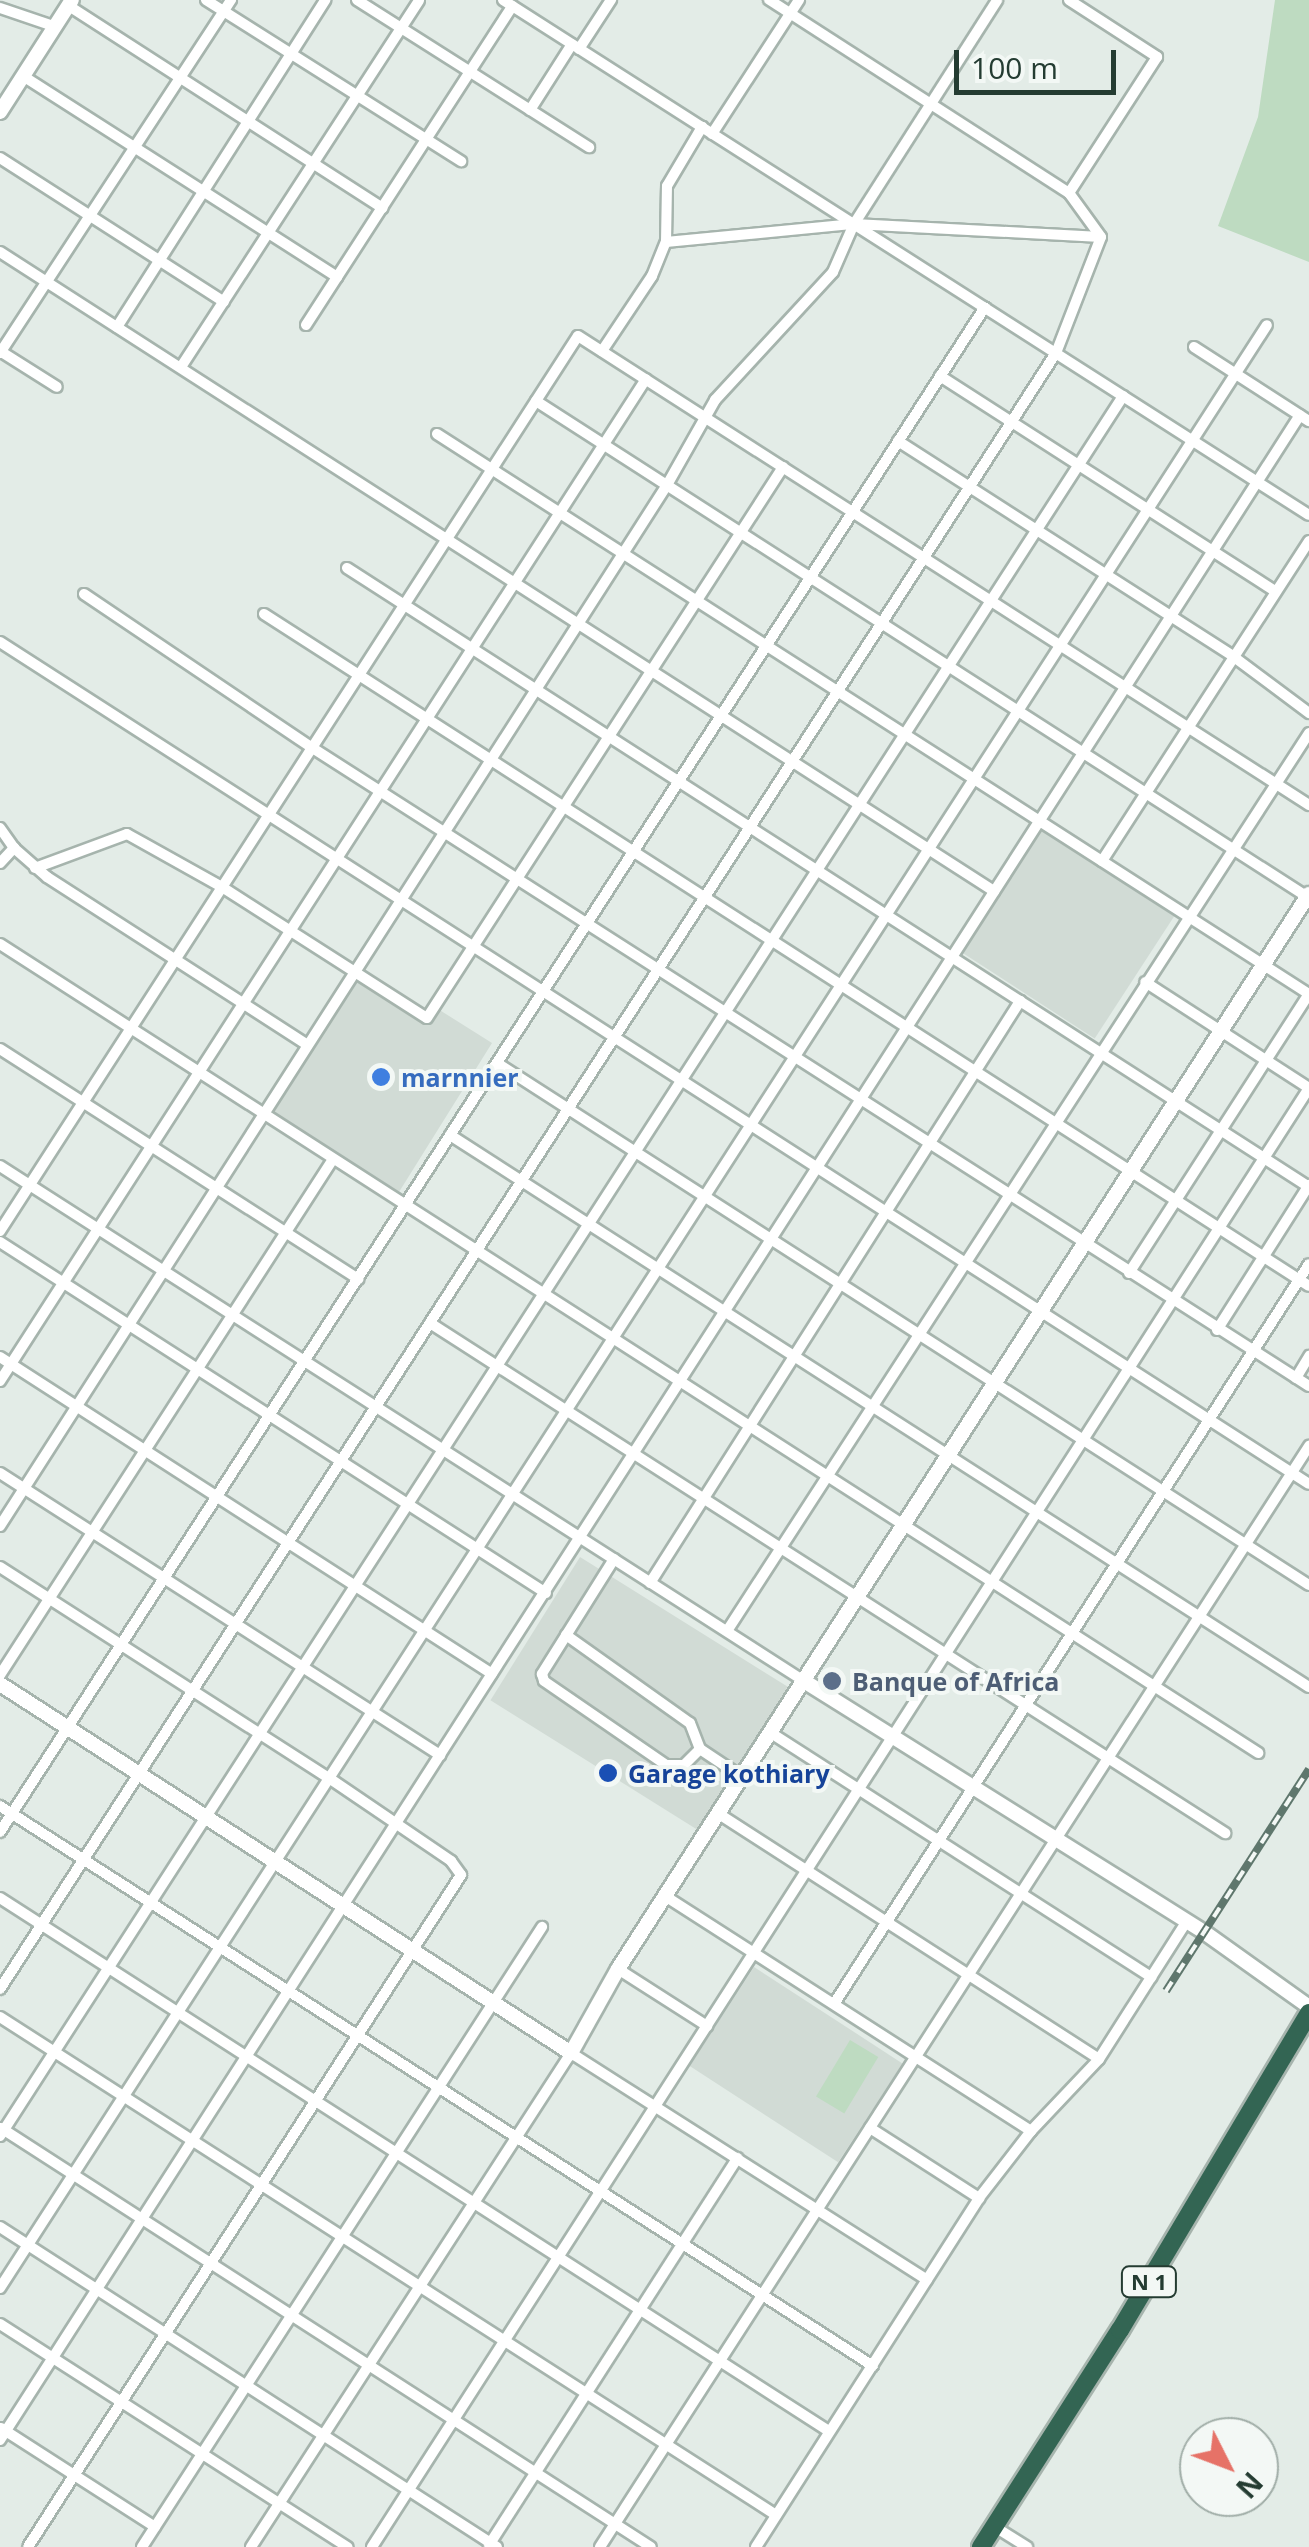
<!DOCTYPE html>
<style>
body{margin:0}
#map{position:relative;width:1309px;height:2547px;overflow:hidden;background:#e3ece7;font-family:"Open Sans",sans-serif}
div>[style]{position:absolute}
.built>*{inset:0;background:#d1dbd5;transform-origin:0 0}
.green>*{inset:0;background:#bedbc1;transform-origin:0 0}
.roads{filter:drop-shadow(2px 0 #a6b4ad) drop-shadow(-2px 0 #a6b4ad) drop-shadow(0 2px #a6b4ad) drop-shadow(0 -2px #a6b4ad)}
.street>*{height:10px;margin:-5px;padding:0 5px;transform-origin:5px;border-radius:5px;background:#fff}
.secondary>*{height:14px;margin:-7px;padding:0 7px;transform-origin:7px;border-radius:7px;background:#fff}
.highway>*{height:18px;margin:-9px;padding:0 9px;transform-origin:9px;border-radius:9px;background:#336553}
.rail>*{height:8px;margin-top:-4px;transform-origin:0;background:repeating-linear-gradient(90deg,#f3f8f5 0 11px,#5f776d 0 22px);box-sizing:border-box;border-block:2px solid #5f776d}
.dots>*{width:28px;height:28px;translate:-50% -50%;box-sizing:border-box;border:5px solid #f3f8f5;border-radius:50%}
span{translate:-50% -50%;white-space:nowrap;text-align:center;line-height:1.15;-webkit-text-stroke:8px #f3f8f5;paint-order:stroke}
.shield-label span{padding:2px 8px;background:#f3f8f5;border:2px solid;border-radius:8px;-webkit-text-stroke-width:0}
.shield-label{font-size:22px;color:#243c32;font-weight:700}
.shop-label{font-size:25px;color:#366cbe;font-weight:700}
.left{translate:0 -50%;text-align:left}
.service-label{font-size:25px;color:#4e5e75;font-weight:700}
.transit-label{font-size:25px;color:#164399;font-weight:700}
.north{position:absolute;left:1179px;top:2417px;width:100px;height:100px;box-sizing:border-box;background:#f3f8f5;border:2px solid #a0ada7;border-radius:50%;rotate:132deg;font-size:28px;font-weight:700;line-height:40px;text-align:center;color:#243c32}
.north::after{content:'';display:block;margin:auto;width:35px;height:45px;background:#e67267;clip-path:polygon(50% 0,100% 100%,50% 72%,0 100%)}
.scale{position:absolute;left:954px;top:50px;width:162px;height:45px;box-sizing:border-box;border:5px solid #243c32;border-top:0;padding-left:12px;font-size:30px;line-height:35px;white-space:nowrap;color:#243c32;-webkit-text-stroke:8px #f3f8f5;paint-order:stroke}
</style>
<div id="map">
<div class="built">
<i style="left:1040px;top:829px;width:160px;height:146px;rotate:33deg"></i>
<i style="clip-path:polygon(354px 976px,421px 1018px,430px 1004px,492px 1043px,399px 1192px,270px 1111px)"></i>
<i style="left:580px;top:1557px;width:245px;height:169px;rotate:32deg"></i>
<i style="left:754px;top:1967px;width:177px;height:118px;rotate:33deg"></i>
</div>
<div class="green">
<i style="clip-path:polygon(1275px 0,1309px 0,1309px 262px,1218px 226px,1258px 117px)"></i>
<i style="left:850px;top:2040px;width:33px;height:66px;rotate:31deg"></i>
</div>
<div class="roads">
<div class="street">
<i style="left:206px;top:0;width:302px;rotate:32.3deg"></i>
<i style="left:357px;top:0;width:275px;rotate:32.4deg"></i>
<i style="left:503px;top:0;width:956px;rotate:32.58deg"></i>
<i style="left:1069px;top:0;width:105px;rotate:32.9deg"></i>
<i style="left:1157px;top:57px;width:162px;rotate:122.9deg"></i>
<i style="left:69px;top:6px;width:373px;rotate:32.8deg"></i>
<i style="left:0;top:8px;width:59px;rotate:18.7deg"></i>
<i style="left:579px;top:49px;width:59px;rotate:-56.9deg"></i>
<i style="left:23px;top:76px;width:373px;rotate:32.6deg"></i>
<i style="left:530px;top:110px;width:78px;rotate:-57.5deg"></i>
<i style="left:712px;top:134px;width:160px;rotate:-57deg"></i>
<i style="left:0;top:158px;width:266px;rotate:32.7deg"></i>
<i style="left:666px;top:242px;width:189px;rotate:-5.5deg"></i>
<i style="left:854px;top:224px;width:247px;rotate:3deg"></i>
<i style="left:0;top:252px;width:1182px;rotate:32.74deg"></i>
<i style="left:306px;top:325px;width:380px;rotate:-57.1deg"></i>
<i style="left:117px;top:327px;width:388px;rotate:-57.5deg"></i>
<i style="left:1194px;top:347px;width:137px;rotate:32.8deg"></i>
<i style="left:0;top:351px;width:67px;rotate:32.3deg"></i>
<i style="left:602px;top:351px;width:90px;rotate:-56.3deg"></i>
<i style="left:652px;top:276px;width:37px;rotate:-68deg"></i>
<i style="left:666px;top:242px;width:56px;rotate:-89deg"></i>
<i style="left:667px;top:186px;width:69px;rotate:-59.3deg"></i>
<i style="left:0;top:353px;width:422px;rotate:-56.8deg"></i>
<i style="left:181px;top:367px;width:437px;rotate:-57deg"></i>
<i style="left:940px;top:376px;width:399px;rotate:32.7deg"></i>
<i style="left:536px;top:401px;width:919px;rotate:32.74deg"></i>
<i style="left:437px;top:434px;width:1036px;rotate:32.71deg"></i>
<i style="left:898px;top:441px;width:399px;rotate:32.7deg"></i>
<i style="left:1234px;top:657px;width:94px;rotate:36.7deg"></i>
<i style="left:347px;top:568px;width:1144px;rotate:32.76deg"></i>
<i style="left:84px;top:594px;width:274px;rotate:34deg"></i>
<i style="left:311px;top:747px;width:1185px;rotate:32.63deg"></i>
<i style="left:264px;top:614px;width:1242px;rotate:32.74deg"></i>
<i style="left:0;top:642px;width:1556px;rotate:32.75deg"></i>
<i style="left:0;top:828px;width:24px;rotate:55deg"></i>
<i style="left:14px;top:848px;width:44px;rotate:41.3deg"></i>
<i style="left:47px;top:877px;width:310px;rotate:32.8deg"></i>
<i style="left:1102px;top:861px;width:381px;rotate:-57.1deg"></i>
<i style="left:0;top:863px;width:21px;rotate:-47deg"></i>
<i style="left:35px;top:868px;width:98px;rotate:-20.3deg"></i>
<i style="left:127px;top:834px;width:109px;rotate:29.2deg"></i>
<i style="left:222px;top:887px;width:243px;rotate:32.6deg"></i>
<i style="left:427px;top:1018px;width:656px;rotate:-57.13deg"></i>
<i style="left:0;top:944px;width:1496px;rotate:32.74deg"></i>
<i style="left:0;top:1049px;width:426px;rotate:32.7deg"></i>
<i style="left:497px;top:1063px;width:965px;rotate:32.74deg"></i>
<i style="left:450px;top:1135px;width:1021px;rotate:32.73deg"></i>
<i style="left:0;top:1166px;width:955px;rotate:32.64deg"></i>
<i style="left:0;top:1231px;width:1065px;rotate:-57.15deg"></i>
<i style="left:578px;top:336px;width:869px;rotate:32.68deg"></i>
<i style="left:0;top:1242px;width:649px;rotate:32.74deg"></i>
<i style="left:1129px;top:1273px;width:332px;rotate:-57.2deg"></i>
<i style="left:430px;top:1323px;width:945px;rotate:32.68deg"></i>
<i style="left:1217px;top:1330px;width:172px;rotate:-57.6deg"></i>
<i style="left:0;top:1357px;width:585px;rotate:32.79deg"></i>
<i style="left:1296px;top:1378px;width:26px;rotate:-59deg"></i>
<i style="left:0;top:1381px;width:1192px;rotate:-57.19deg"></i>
<i style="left:0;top:1473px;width:523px;rotate:32.66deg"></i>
<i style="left:0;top:1526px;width:1236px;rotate:-57.35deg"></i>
<i style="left:667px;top:485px;width:98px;rotate:-60.5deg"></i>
<i style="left:715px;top:400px;width:174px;rotate:-47.3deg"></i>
<i style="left:833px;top:272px;width:52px;rotate:-66.4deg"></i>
<i style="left:854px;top:224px;width:266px;rotate:-57.4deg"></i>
<i style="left:614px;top:1559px;width:136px;rotate:122.1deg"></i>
<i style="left:542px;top:1674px;width:7px;rotate:74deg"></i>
<i style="left:544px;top:1681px;width:148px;rotate:34.5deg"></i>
<i style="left:666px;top:1765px;width:18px"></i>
<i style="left:684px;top:1765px;width:23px;rotate:-45deg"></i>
<i style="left:0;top:1567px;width:391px;rotate:32.7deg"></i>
<i style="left:329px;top:1778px;width:148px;rotate:34.2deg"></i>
<i style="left:451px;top:1861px;width:17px;rotate:54deg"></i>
<i style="left:461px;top:1875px;width:799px;rotate:122.8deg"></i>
<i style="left:650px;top:1583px;width:690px;rotate:-57.55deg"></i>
<i style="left:727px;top:1631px;width:1070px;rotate:-57.05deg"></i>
<i style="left:566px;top:1635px;width:152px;rotate:35.4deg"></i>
<i style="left:690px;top:1723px;width:28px;rotate:69deg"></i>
<i style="left:700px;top:1749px;width:50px;rotate:33.7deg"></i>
<i style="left:0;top:1675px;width:614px;rotate:-57.16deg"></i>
<i style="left:771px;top:1733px;width:452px;rotate:32.7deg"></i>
<i style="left:0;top:1806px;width:1037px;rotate:32.68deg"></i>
<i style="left:719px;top:1814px;width:452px;rotate:32.8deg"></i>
<i style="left:0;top:1832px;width:1815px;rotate:-57.14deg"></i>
<i style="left:665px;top:1896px;width:435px;rotate:32.7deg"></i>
<i style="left:0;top:1898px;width:983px;rotate:32.75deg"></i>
<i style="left:618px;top:1969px;width:106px;rotate:32.6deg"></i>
<i style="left:0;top:1989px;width:1947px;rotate:-57.16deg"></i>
<i style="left:1056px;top:353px;width:124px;rotate:-68.8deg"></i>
<i style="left:1101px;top:237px;width:54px;rotate:-126deg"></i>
<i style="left:1069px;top:193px;width:357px;rotate:-147.2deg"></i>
<i style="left:834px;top:2004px;width:879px;rotate:-57.3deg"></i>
<i style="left:0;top:2017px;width:922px;rotate:32.69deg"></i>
<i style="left:1px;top:2128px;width:773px;rotate:32.81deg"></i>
<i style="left:870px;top:2128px;width:130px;rotate:32.7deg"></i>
<i style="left:0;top:2136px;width:2071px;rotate:-57.16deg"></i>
<i style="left:0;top:2227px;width:591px;rotate:32.78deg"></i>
<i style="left:0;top:2288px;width:2336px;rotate:-57.16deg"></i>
<i style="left:0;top:2324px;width:413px;rotate:32.7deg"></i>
<i style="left:1px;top:2428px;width:183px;rotate:32.7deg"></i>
<i style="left:0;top:2440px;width:2406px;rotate:-57.3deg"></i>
<i style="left:995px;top:2527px;width:38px;rotate:32deg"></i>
<i style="left:489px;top:2545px;width:460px;rotate:-57.3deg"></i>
<i style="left:142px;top:2547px;width:738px;rotate:-57.17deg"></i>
<i style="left:251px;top:2547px;width:589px;rotate:-57.07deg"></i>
<i style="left:571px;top:2053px;width:422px;rotate:32.5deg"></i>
<i style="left:372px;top:2547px;width:1734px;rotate:-57.29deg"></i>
<i style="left:1309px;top:1088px;width:195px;rotate:-147.1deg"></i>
<i style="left:600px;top:2547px;width:1310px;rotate:-57.22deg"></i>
<i style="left:756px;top:2547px;width:414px;rotate:-57.4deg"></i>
<i style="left:979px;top:2198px;width:85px;rotate:-52.2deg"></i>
<i style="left:1031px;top:2131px;width:99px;rotate:-46.6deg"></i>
<i style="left:1099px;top:2059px;width:164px;rotate:-57.5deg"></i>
</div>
<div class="secondary">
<i style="left:0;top:112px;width:133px;rotate:-57.3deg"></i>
<i style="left:804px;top:1681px;width:472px;rotate:32.1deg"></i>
<i style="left:1204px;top:1932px;width:129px;rotate:35.5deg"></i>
<i style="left:0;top:1684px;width:680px;rotate:32.87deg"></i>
<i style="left:571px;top:2053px;width:96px;rotate:-60.8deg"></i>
<i style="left:618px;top:1969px;width:1278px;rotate:-57.27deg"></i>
</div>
<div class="highway">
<i style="left:981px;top:2547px;width:258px;rotate:-57.4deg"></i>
<i style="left:1120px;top:2330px;width:369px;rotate:-59.2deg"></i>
</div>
</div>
<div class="rail">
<i style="left:1166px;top:1991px;width:264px;rotate:-57.2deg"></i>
</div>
<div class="dots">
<i style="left:381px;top:1077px;background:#3f7fe0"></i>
<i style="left:832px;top:1681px;background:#5c6f8a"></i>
<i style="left:608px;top:1773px;background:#1a4fb4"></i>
</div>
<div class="shield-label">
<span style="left:1149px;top:2282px">N 1</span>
</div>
<div class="shop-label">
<span class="left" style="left:401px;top:1077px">marnnier</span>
</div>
<div class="service-label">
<span class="left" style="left:852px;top:1681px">Banque of Africa</span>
</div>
<div class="transit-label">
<span class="left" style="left:628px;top:1773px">Garage kothiary</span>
</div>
<div class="north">N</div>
<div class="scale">100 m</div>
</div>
